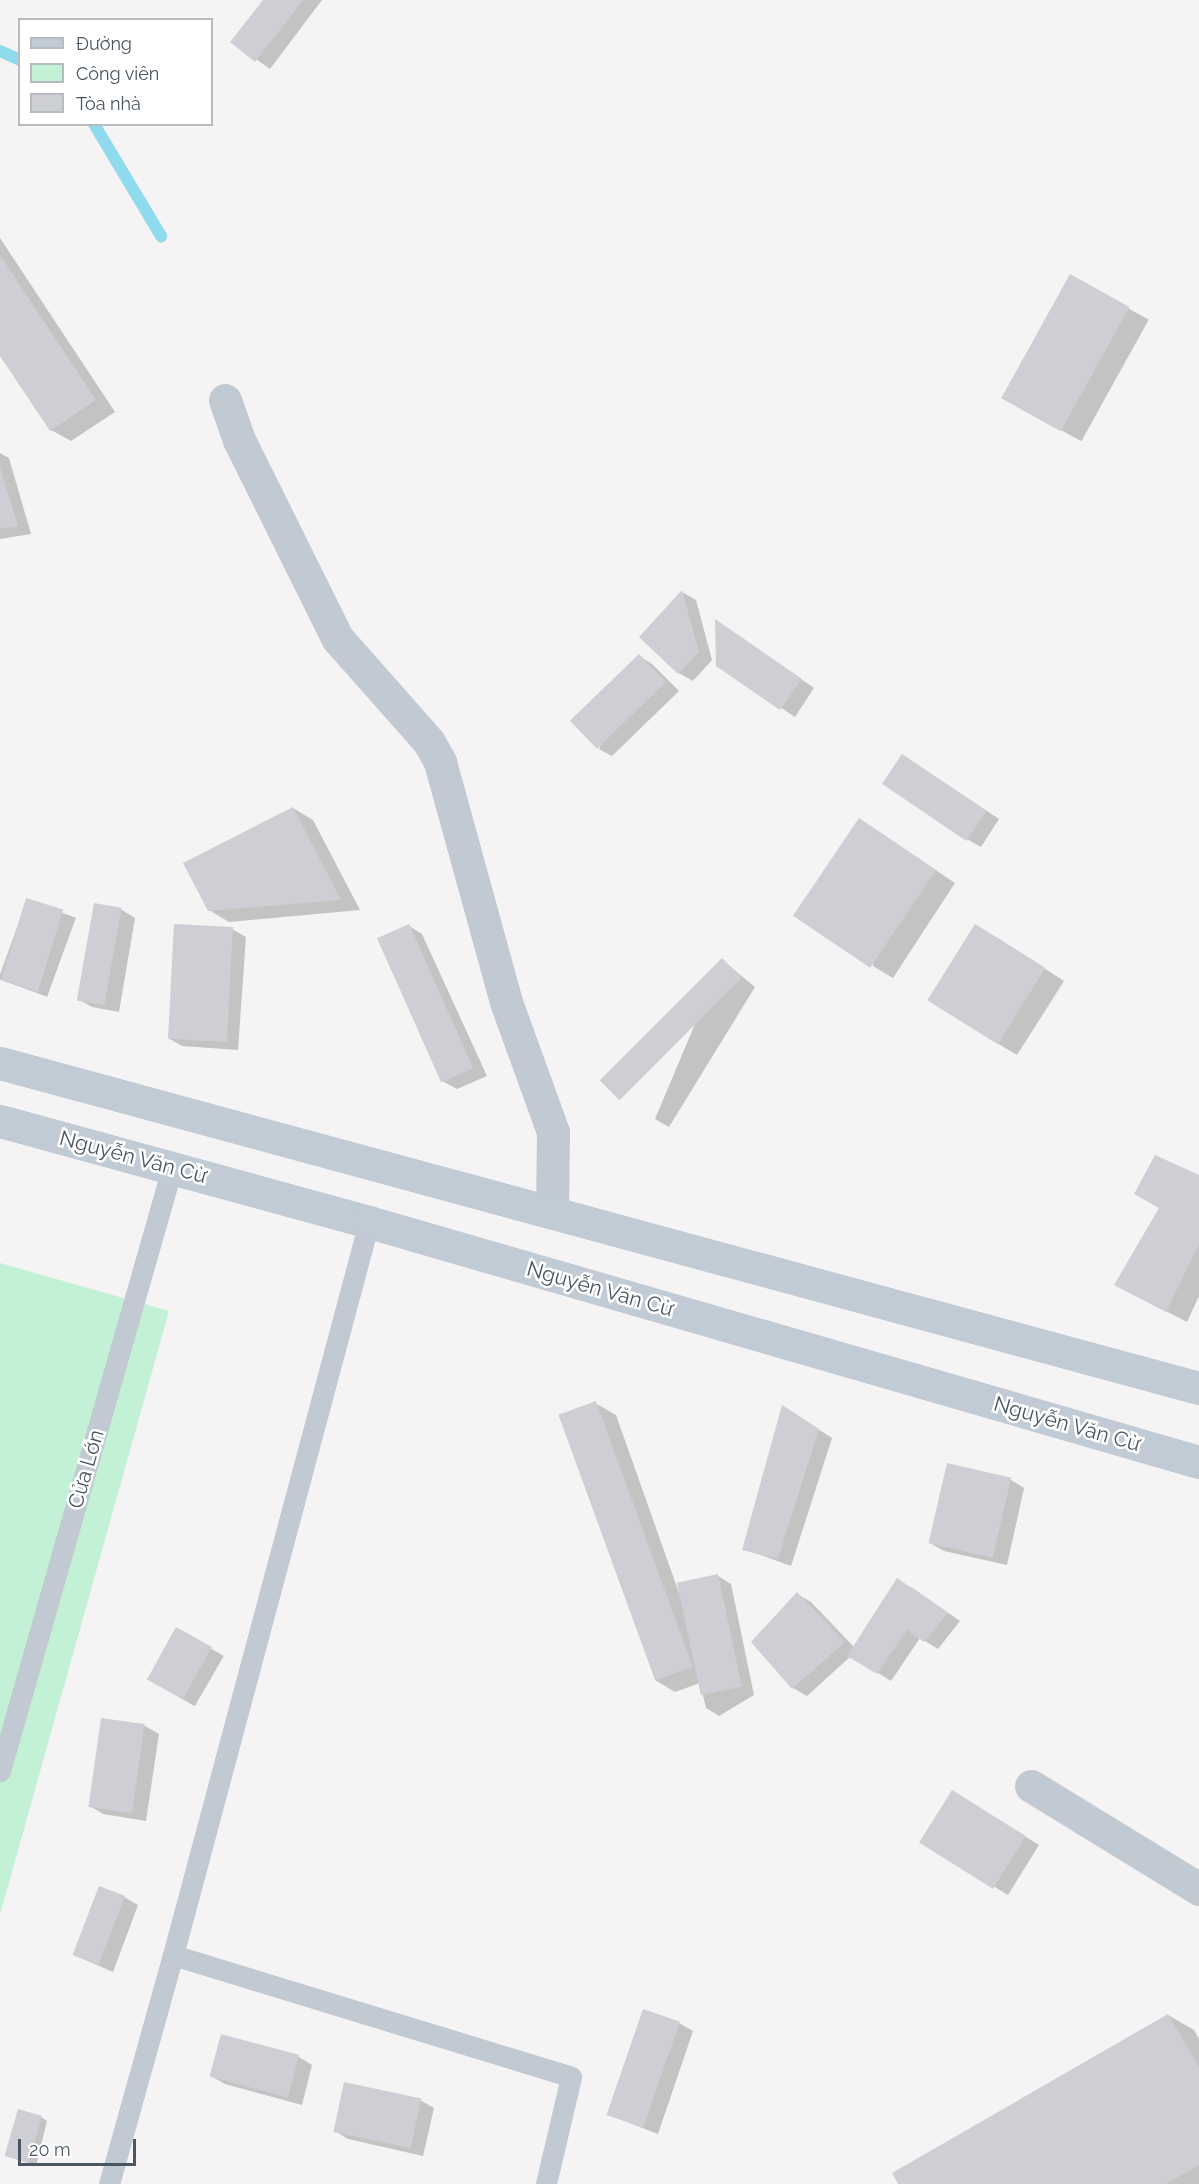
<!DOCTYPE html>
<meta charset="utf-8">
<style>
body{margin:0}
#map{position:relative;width:1199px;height:2184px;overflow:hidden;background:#f5f3f3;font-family:Raleway,sans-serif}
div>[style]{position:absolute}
.green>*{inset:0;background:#c3f1d5}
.shadow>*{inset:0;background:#0003;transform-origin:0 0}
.stream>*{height:12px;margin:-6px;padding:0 6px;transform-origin:6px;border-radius:6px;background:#90daee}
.building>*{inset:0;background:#cdcfd5;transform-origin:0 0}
.lane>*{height:21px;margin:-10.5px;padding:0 10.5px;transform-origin:10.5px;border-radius:10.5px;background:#c1cad2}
.street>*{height:33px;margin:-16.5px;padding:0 16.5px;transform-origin:16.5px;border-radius:16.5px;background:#c1cad2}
.secondary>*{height:33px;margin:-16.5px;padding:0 16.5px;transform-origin:16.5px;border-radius:16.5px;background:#c1cbd6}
span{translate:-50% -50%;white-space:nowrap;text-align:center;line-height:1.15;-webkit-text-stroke:5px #fff;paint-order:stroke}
.street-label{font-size:21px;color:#4a5661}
.legend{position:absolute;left:18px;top:18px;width:195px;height:108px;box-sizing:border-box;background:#fff;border:2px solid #b7bbc0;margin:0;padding:8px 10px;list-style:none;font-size:18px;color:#4a5661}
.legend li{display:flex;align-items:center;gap:12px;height:30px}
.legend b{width:30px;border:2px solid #b7bbc0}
.scale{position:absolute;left:18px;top:2139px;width:118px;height:27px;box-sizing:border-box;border:3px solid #4a5661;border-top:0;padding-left:8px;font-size:18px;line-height:21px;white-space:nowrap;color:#4a5661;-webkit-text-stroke:4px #fff;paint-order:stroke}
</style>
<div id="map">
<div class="green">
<i style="clip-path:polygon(0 1263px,169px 1311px,1px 1911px,0 1911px)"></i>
</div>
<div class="shadow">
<i style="clip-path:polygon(265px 0,322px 0,270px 69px,232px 42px)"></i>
<i style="clip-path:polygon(0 238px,115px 412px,71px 441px,51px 430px,0 353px)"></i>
<i style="left:1070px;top:276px;width:90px;height:139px;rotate:29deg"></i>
<i style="clip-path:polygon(0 453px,9px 458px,31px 534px,0 539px)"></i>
<i style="clip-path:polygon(682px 592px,696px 600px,712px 660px,693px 681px,679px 673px)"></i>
<i style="clip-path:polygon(729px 629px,814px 688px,795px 717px,717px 665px)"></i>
<i style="clip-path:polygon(639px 656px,652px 664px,679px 691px,612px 756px,599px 749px)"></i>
<i style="clip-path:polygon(916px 764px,999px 819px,981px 847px,967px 839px)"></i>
<i style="clip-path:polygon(293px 808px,313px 820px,360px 910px,229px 922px,209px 910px)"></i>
<i style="clip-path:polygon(879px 832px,955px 883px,893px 978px,873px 966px)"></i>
<i style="left:27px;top:900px;width:52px;height:84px;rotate:20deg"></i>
<i style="clip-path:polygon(95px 905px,122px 910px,135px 918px,119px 1012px,92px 1007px,78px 999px)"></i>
<i style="clip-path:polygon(409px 926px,422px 934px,487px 1076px,457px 1089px,444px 1082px)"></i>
<i style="clip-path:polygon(232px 929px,246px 937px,238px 1050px,182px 1046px,168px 1038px)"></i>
<i style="clip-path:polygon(996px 937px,1064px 981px,1017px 1055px,997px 1043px)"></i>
<i style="clip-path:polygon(722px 960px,755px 987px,669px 1127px,655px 1119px)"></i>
<i style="clip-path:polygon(1199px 1177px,1199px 1296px,1187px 1322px,1116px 1285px)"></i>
<i style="clip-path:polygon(595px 1403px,616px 1415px,679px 1593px,718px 1576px,731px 1584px,754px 1695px,719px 1716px,706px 1708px,700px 1683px,675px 1692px,655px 1680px)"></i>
<i style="clip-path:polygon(796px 1415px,832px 1438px,791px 1566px,744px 1549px)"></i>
<i style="clip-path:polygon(948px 1465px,1011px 1480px,1024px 1488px,1007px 1565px,944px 1551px,930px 1543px)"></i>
<i style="clip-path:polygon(911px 1587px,960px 1621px,938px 1649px,920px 1638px,891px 1681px,851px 1656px,807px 1696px,793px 1688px,797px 1594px,811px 1602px,854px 1647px)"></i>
<i style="left:177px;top:1629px;width:54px;height:58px;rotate:30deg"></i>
<i style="clip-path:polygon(103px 1719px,145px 1726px,159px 1734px,146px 1821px,103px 1814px,90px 1806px)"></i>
<i style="clip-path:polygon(966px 1800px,1039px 1845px,1008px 1895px,921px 1842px)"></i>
<i style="clip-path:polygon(124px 1897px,138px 1905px,113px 1972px,76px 1956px)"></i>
<i style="clip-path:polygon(1168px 2015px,1194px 2030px,1199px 2039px,1199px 2184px,900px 2184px)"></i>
<i style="clip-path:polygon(679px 2023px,693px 2031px,658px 2134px,609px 2115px)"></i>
<i style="clip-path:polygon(222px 2036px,299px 2057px,312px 2065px,302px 2105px,225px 2084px,211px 2076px)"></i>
<i style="clip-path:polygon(420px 2100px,434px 2108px,423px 2156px,348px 2139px,335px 2131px)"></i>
<i style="clip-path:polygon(41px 2117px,47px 2121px,36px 2166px,7px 2156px)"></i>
</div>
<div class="stream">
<i style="left:0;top:51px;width:22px;rotate:24deg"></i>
<i style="left:94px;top:124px;width:131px;rotate:59.1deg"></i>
</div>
<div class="building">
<i style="clip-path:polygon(263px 0,303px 0,255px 62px,230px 42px)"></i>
<i style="clip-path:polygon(0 255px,96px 400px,50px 431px,0 356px)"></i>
<i style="left:1070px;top:274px;width:68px;height:142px;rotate:29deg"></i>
<i style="clip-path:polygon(0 467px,18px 526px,0 529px)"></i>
<i style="clip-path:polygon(682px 590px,699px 652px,678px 674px,639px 637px)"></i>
<i style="clip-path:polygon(715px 619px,802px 679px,780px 710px,716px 666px)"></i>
<i style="left:639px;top:654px;width:39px;height:96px;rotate:46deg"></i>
<i style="left:902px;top:754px;width:102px;height:36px;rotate:34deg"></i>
<i style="clip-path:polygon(293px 807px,341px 900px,208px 911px,183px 863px)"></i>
<i style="left:859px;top:818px;width:93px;height:118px;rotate:34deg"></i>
<i style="left:26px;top:898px;width:39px;height:86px;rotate:17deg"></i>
<i style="left:94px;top:903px;width:28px;height:99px;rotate:10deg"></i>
<i style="left:174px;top:924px;width:59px;height:115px;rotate:3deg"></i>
<i style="left:409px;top:924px;width:158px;height:35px;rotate:66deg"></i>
<i style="left:975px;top:924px;width:83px;height:90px;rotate:32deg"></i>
<i style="left:722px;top:958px;width:28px;height:173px;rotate:45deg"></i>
<i style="clip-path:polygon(1155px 1155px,1199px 1175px,1199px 1244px,1166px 1312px,1114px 1285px,1159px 1208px,1134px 1194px)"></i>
<i style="left:596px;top:1401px;width:283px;height:40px;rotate:70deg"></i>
<i style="clip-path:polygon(782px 1405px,819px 1429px,778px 1559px,742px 1550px)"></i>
<i style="left:947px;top:1463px;width:66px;height:82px;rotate:13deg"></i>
<i style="left:718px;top:1574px;width:115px;height:42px;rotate:78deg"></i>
<i style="clip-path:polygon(897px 1578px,948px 1613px,924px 1642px,907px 1630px,877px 1674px,847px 1656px)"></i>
<i style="clip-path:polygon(797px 1592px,845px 1642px,792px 1689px,751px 1642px)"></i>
<i style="left:176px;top:1627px;width:41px;height:60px;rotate:29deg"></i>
<i style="left:101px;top:1718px;width:44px;height:90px;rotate:8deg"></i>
<i style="left:952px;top:1790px;width:87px;height:62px;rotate:32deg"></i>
<i style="left:99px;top:1886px;width:28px;height:74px;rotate:21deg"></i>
<i style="left:643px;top:2009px;width:39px;height:112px;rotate:19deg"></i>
<i style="clip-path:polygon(1168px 2014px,1199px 2067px,1199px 2165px,1166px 2184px,898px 2184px,892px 2173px)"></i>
<i style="left:221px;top:2034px;width:81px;height:44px;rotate:15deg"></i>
<i style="left:344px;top:2082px;width:79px;height:51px;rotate:12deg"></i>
<i style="left:18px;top:2109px;width:25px;height:49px;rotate:16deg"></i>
</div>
<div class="lane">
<i style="left:369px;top:1222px;width:759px;rotate:104.97deg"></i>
<i style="left:173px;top:1955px;width:416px;rotate:17deg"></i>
<i style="left:571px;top:2077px;width:110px;rotate:103.2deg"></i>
<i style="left:0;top:1771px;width:627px;rotate:-74.08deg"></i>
<i style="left:109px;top:2184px;width:238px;rotate:-74.4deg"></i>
</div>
<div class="street">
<i style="left:225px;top:400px;width:42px;rotate:70.7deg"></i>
<i style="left:239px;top:440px;width:222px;rotate:63.6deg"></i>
<i style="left:338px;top:639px;width:137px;rotate:48.5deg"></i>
<i style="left:429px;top:742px;width:23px;rotate:61deg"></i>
<i style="left:440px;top:762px;width:249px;rotate:74.6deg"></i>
<i style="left:506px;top:1002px;width:138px;rotate:70.1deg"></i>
<i style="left:553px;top:1132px;width:80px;rotate:90.7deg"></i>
<i style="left:1031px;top:1786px;width:197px;rotate:31.5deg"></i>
</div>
<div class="secondary">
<i style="left:0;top:1063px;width:1242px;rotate:15.17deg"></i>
<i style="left:0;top:1121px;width:383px;rotate:15.3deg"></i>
<i style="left:369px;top:1222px;width:864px;rotate:16.13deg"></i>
</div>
<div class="street-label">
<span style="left:133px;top:1157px;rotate:15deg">Nguyễn Văn Cừ</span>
<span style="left:600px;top:1289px;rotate:16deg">Nguyễn Văn Cừ</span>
<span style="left:1067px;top:1424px;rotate:16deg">Nguyễn Văn Cừ</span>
<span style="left:86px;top:1469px;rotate:-74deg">Cửa Lớn</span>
</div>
<ul class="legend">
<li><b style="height:8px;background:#c1cbd6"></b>Đường</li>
<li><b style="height:16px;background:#c3f1d5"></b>Công viên</li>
<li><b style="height:16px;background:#cdcfd5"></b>Tòa nhà</li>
</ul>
<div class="scale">20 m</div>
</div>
